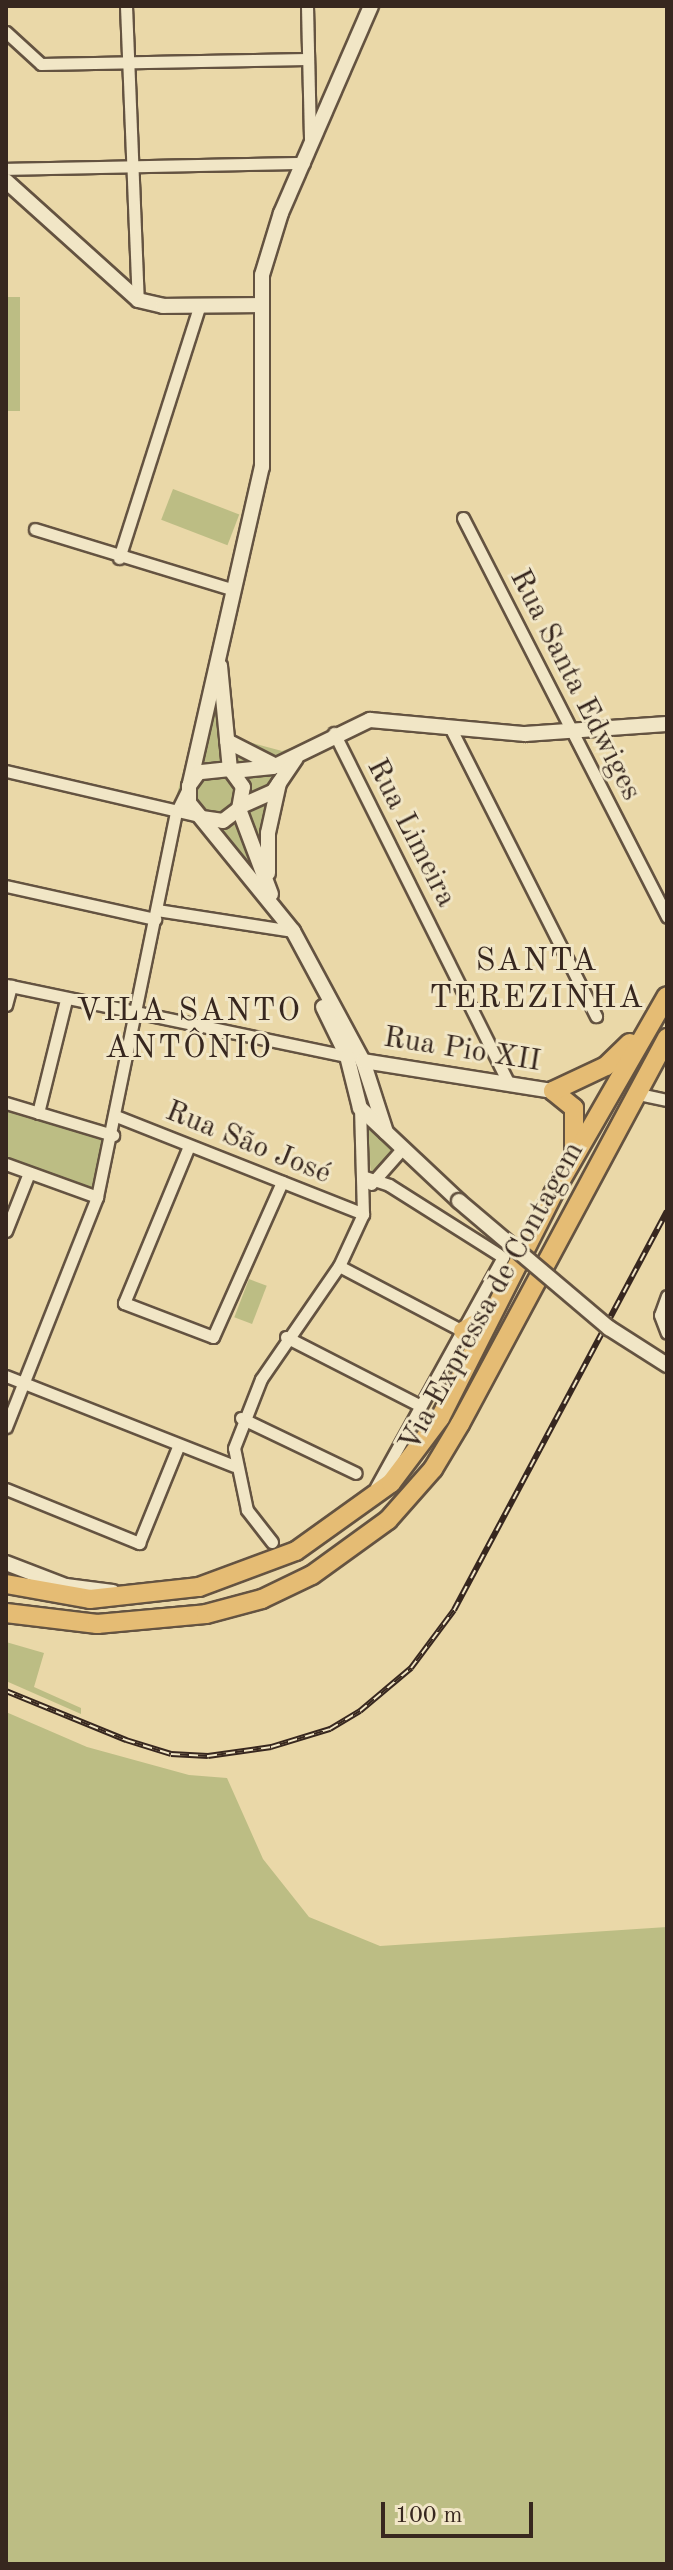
<!DOCTYPE html>
<meta charset="utf-8">
<style>
body{margin:0}
#map{position:relative;width:673px;height:2570px;overflow:hidden;background:#ead8a8;font-family:"Old Standard TT",serif}
div>[style]{position:absolute}
.green>*{inset:0;background:#bcbd84;transform-origin:0 0}
.roads{filter:drop-shadow(2px 0 #645341) drop-shadow(-2px 0 #645341) drop-shadow(0 2px #645341) drop-shadow(0 -2px #645341)}
.minor>*{height:11px;margin:-5.5px;padding:0 5.5px;transform-origin:5.5px;border-radius:5.5px;background:#f1e6c6}
.tertiary>*{height:14px;margin:-7px;padding:0 7px;transform-origin:7px;border-radius:7px;background:#f1e6c6}
.trunk>*{height:18px;margin:-9px;padding:0 9px;transform-origin:9px;border-radius:9px;background:#e5bc74}
.rail>*{height:6px;margin-top:-3px;transform-origin:0;background:repeating-linear-gradient(90deg,#f1e6c6 0 9px,#37271f 0 18px);box-sizing:border-box;border-block:2px solid #37271f}
.bridges{filter:drop-shadow(2px 0 #645341) drop-shadow(-2px 0 #645341) drop-shadow(0 2px #645341) drop-shadow(0 -2px #645341)}
.tertiary-bridge>*{height:14px;margin:-7px;padding:0 7px;transform-origin:7px;border-radius:7px;background:#f1e6c6}
span{translate:-50% -50%;white-space:nowrap;text-align:center;line-height:1.15;-webkit-text-stroke:6px #f1e6c6;paint-order:stroke}
.street-label{font-size:30px;color:#37271f}
.neighbourhood-label{font-size:32px;color:#37271f;letter-spacing:2px}
.frame{position:absolute;inset:0;border:8px solid #37271f;pointer-events:none}
.scale{position:absolute;left:381px;top:2502px;width:152px;height:36px;box-sizing:border-box;border:4px solid #37271f;border-top:0;padding-left:10px;font-size:24px;line-height:28px;white-space:nowrap;color:#37271f;-webkit-text-stroke:6px #f1e6c6;paint-order:stroke}
</style>
<div id="map">
<div class="green">
<i style="left:6px;top:297px;width:14px;height:114px"></i>
<i style="left:173px;top:489px;width:71px;height:33px;rotate:21deg"></i>
<i style="clip-path:polygon(216px 651px,234px 738px,282px 751px,323px 737px,276px 783px,271px 901px,197px 823px,171px 816px)"></i>
<i style="clip-path:polygon(6px 1108px,106px 1137px,92px 1192px,6px 1161px)"></i>
<i style="clip-path:polygon(365px 1118px,393px 1150px,371px 1173px)"></i>
<i style="left:249px;top:1279px;width:19px;height:41px;rotate:21deg"></i>
<i style="clip-path:polygon(6px 1642px,44px 1653px,34px 1687px,81px 1708px,81px 1714px,6px 1681px)"></i>
<i style="clip-path:polygon(6px 1712px,87px 1747px,189px 1775px,227px 1778px,263px 1859px,309px 1917px,380px 1946px,667px 1927px,667px 2564px,6px 2564px)"></i>
</div>
<div class="roads">
<div class="minor">
<i style="left:126px;top:6px;width:294px;rotate:87.7deg"></i>
<i style="left:307px;top:6px;width:135px;rotate:88.7deg"></i>
<i style="left:6px;top:32px;width:47px;rotate:42.4deg"></i>
<i style="left:41px;top:64px;width:266px;rotate:-1.1deg"></i>
<i style="left:6px;top:169px;width:298px;rotate:-1.2deg"></i>
<i style="left:463px;top:518px;width:448px;rotate:62.9deg"></i>
<i style="left:35px;top:529px;width:208px;rotate:17deg"></i>
<i style="left:119px;top:558px;width:263px;rotate:-72.3deg"></i>
<i style="left:450px;top:727px;width:324px;rotate:63.2deg"></i>
<i style="left:334px;top:733px;width:392px;rotate:63.5deg"></i>
<i style="left:6px;top:771px;width:198px;rotate:13.1deg"></i>
<i style="left:6px;top:886px;width:153px;rotate:12.5deg"></i>
<i style="left:157px;top:910px;width:138px;rotate:8.8deg"></i>
<i style="left:6px;top:985px;width:348px;rotate:11.8deg"></i>
<i style="left:6px;top:1005px;width:20px;rotate:-75deg"></i>
<i style="left:634px;top:1093px;width:34px;rotate:12deg"></i>
<i style="left:6px;top:1103px;width:112px;rotate:16.7deg"></i>
<i style="left:38px;top:1113px;width:116px;rotate:-76.1deg"></i>
<i style="left:116px;top:1116px;width:266px;rotate:21.6deg"></i>
<i style="left:189px;top:1146px;width:170px;rotate:112.5deg"></i>
<i style="left:124px;top:1303px;width:95px;rotate:20.9deg"></i>
<i style="left:213px;top:1337px;width:170px;rotate:-66deg"></i>
<i style="left:6px;top:1164px;width:97px;rotate:19.9deg"></i>
<i style="left:365px;top:1177px;width:25px;rotate:18deg"></i>
<i style="left:389px;top:1185px;width:135px;rotate:32.3deg"></i>
<i style="left:503px;top:1257px;width:263px;rotate:118.9deg"></i>
<i style="left:371px;top:1184px;width:47px;rotate:-48.5deg"></i>
<i style="left:6px;top:1231px;width:62px;rotate:-68.4deg"></i>
<i style="left:339px;top:1266px;width:140px;rotate:27.7deg"></i>
<i style="left:667px;top:1296px;width:20px;rotate:110deg"></i>
<i style="left:660px;top:1315px;width:19px;rotate:69deg"></i>
<i style="left:286px;top:1337px;width:149px;rotate:27.1deg"></i>
<i style="left:6px;top:1376px;width:245px;rotate:21.5deg"></i>
<i style="left:241px;top:1418px;width:127px;rotate:25.6deg"></i>
<i style="left:6px;top:1427px;width:247px;rotate:-68.4deg"></i>
<i style="left:97px;top:1197px;width:392px;rotate:-78.4deg"></i>
<i style="left:176px;top:813px;width:28px;rotate:-64deg"></i>
<i style="left:6px;top:1489px;width:144px;rotate:22.1deg"></i>
<i style="left:139px;top:1543px;width:104px;rotate:-67.9deg"></i>
<i style="left:272px;top:1542px;width:41px;rotate:-128deg"></i>
<i style="left:247px;top:1510px;width:63px;rotate:-101.8deg"></i>
<i style="left:234px;top:1448px;width:74px;rotate:-68.6deg"></i>
<i style="left:261px;top:1379px;width:137px;rotate:-55.4deg"></i>
<i style="left:339px;top:1266px;width:57px;rotate:-65.2deg"></i>
<i style="left:363px;top:1214px;width:106px;rotate:-91.6deg"></i>
</div>
<div class="tertiary">
<i style="left:6px;top:181px;width:178px;rotate:42deg"></i>
<i style="left:138px;top:300px;width:26px;rotate:13deg"></i>
<i style="left:163px;top:306px;width:96px;rotate:-0.6deg"></i>
<i style="left:220px;top:666px;width:103px;rotate:84.5deg"></i>
<i style="left:227px;top:741px;width:55px;rotate:27deg"></i>
<i style="left:233px;top:771px;width:40px;rotate:-5.7deg"></i>
<i style="left:273px;top:767px;width:108px;rotate:-25.9deg"></i>
<i style="left:370px;top:720px;width:156px;rotate:5.2deg"></i>
<i style="left:525px;top:734px;width:142px;rotate:-4deg"></i>
<i style="left:190px;top:783px;width:324px;rotate:-77.2deg"></i>
<i style="left:262px;top:467px;width:192px;rotate:-90deg"></i>
<i style="left:262px;top:275px;width:65px;rotate:-73deg"></i>
<i style="left:281px;top:213px;width:226px;rotate:-66.5deg"></i>
<i style="left:241px;top:806px;width:35px;rotate:-24deg"></i>
<i style="left:273px;top:792px;width:41px;rotate:-55.9deg"></i>
<i style="left:239px;top:809px;width:91px;rotate:69.4deg"></i>
<i style="left:202px;top:818px;width:21px;rotate:8deg"></i>
<i style="left:223px;top:821px;width:20px;rotate:-37deg"></i>
<i style="left:239px;top:809px;width:22px;rotate:-80deg"></i>
<i style="left:243px;top:787px;width:22px;rotate:-126deg"></i>
<i style="left:230px;top:769px;width:31px;rotate:174deg"></i>
<i style="left:199px;top:772px;width:17px;rotate:126deg"></i>
<i style="left:189px;top:786px;width:17px;rotate:90deg"></i>
<i style="left:189px;top:803px;width:165px;rotate:50.9deg"></i>
<i style="left:293px;top:931px;width:148px;rotate:61.7deg"></i>
<i style="left:363px;top:1061px;width:75px;rotate:72.1deg"></i>
<i style="left:268px;top:873px;width:40px;rotate:-90deg"></i>
<i style="left:268px;top:833px;width:51px;rotate:-77.6deg"></i>
<i style="left:323px;top:1007px;width:55px;rotate:63.9deg"></i>
<i style="left:347px;top:1056px;width:54px;rotate:76deg"></i>
<i style="left:360px;top:1108px;width:136px;rotate:43.2deg"></i>
<i style="left:363px;top:1061px;width:192px;rotate:9deg"></i>
<i style="left:6px;top:1563px;width:64px;rotate:21deg"></i>
<i style="left:66px;top:1586px;width:47px;rotate:7.3deg"></i>
</div>
<div class="trunk">
<i style="left:574px;top:1147px;width:39px;rotate:-90deg"></i>
<i style="left:574px;top:1108px;width:27px;rotate:-141deg"></i>
<i style="left:553px;top:1091px;width:59px;rotate:-25.3deg"></i>
<i style="left:606px;top:1066px;width:33px;rotate:-44deg"></i>
<i style="left:463px;top:1331px;width:32px;rotate:-30deg"></i>
<i style="left:6px;top:1584px;width:85px;rotate:10.1deg"></i>
<i style="left:90px;top:1599px;width:110px;rotate:-6.3deg"></i>
<i style="left:199px;top:1587px;width:103px;rotate:-20.4deg"></i>
<i style="left:296px;top:1551px;width:117px;rotate:-35.6deg"></i>
<i style="left:391px;top:1483px;width:81px;rotate:-53deg"></i>
<i style="left:440px;top:1418px;width:251px;rotate:-63.2deg"></i>
<i style="left:553px;top:1194px;width:228px;rotate:-60.1deg"></i>
<i style="left:6px;top:1613px;width:92px;rotate:6.9deg"></i>
<i style="left:97px;top:1624px;width:109px;rotate:-5.2deg"></i>
<i style="left:206px;top:1614px;width:58px;rotate:-15deg"></i>
<i style="left:262px;top:1599px;width:55px;rotate:-25.6deg"></i>
<i style="left:312px;top:1575px;width:94px;rotate:-35.9deg"></i>
<i style="left:388px;top:1520px;width:68px;rotate:-48.6deg"></i>
<i style="left:433px;top:1469px;width:52px;rotate:-59deg"></i>
<i style="left:460px;top:1424px;width:438px;rotate:-61.8deg"></i>
</div>
</div>
<div class="rail">
<i style="left:6px;top:1691px;width:130px;rotate:22.2deg"></i>
<i style="left:126px;top:1740px;width:47px;rotate:17.3deg"></i>
<i style="left:171px;top:1754px;width:37px;rotate:3deg"></i>
<i style="left:208px;top:1756px;width:64px;rotate:-8.1deg"></i>
<i style="left:271px;top:1747px;width:62px;rotate:-17deg"></i>
<i style="left:330px;top:1729px;width:35px;rotate:-31deg"></i>
<i style="left:360px;top:1711px;width:67px;rotate:-40.1deg"></i>
<i style="left:411px;top:1668px;width:72px;rotate:-53.4deg"></i>
<i style="left:454px;top:1610px;width:452px;rotate:-61.9deg"></i>
</div>
<div class="bridges">
<div class="tertiary-bridge">
<i style="left:459px;top:1201px;width:197px;rotate:40.3deg"></i>
<i style="left:609px;top:1328px;width:69px;rotate:32.5deg"></i>
</div>
</div>
<div class="street-label">
<span style="left:575px;top:685px;rotate:63deg">Rua Santa Edwiges</span>
<span style="left:411px;top:833px;rotate:63deg">Rua Limeira</span>
<span style="left:462px;top:1050px;rotate:9deg">Rua Pio XII</span>
<span style="left:248px;top:1143px;rotate:22deg">Rua São José</span>
<span style="left:492px;top:1297px;rotate:-61deg">Via Expressa de Contagem</span>
</div>
<div class="neighbourhood-label">
<span style="left:537px;top:981px">SANTA<br>TEREZINHA</span>
<span style="left:189px;top:1031px">VILA SANTO<br>ANTÔNIO</span>
</div>
<div class="frame"></div>
<div class="scale">100 m</div>
</div>
